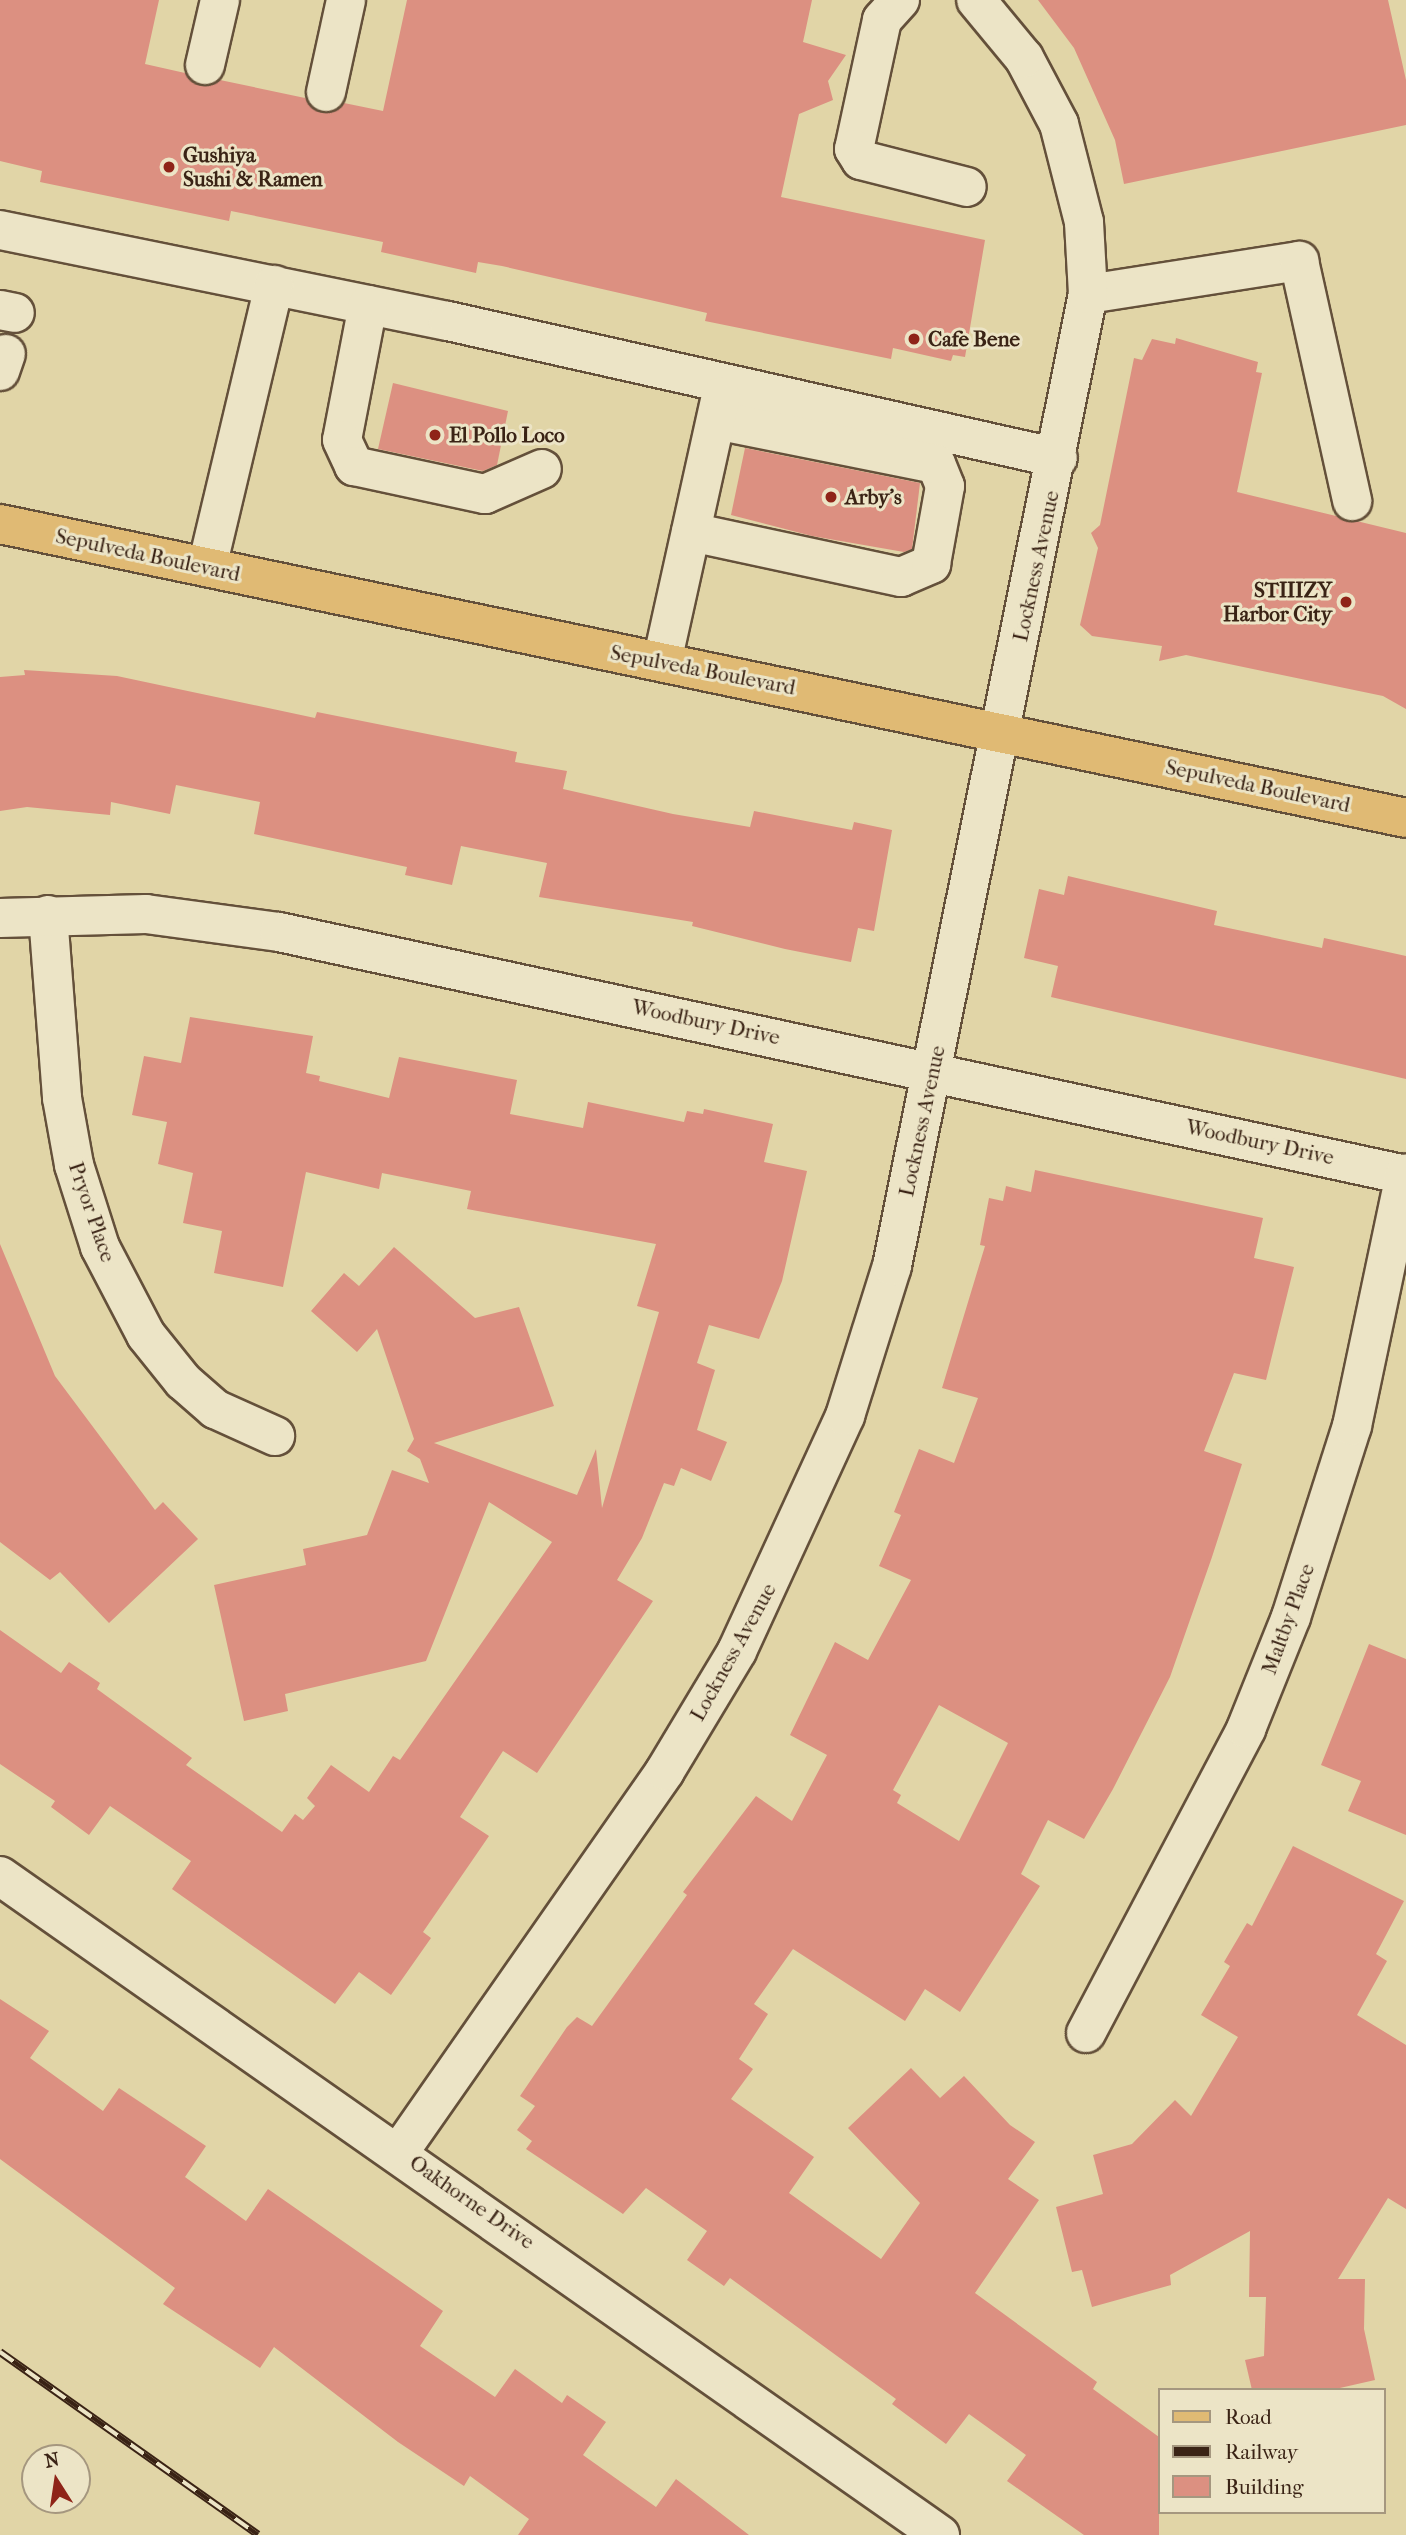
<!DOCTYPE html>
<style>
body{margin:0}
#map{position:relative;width:1406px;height:2535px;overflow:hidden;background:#e1d5a7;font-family:"IM FELL French Canon",serif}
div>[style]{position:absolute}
.building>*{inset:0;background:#dc9081}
.roads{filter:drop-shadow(2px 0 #64503a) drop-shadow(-2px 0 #64503a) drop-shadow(0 2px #64503a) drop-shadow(0 -2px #64503a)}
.minor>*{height:38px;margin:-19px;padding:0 19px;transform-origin:19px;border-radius:19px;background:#ece4c6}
.major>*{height:38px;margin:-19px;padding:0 19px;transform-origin:19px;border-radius:19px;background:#e0ba74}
.rail>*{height:8px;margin-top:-4px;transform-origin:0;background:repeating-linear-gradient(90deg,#ece4c6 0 16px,#3a2315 0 32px);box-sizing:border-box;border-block:2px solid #3a2315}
.dots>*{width:19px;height:19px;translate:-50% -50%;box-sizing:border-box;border:4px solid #ece4c6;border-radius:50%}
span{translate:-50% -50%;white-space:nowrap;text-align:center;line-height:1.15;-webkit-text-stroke:6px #ece4c6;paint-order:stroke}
.poi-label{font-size:21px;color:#3a2315;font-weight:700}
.left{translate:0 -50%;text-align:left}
.right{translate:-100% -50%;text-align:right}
.street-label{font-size:21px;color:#3a2315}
.legend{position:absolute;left:1158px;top:2388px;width:228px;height:126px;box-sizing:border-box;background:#ece4c6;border:2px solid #a5977f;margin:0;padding:9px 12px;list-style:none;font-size:21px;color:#3a2315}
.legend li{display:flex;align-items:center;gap:14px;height:35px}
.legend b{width:35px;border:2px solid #a5977f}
.north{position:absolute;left:21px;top:2444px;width:70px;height:70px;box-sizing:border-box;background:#ece4c6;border:2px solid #a5977f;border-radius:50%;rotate:348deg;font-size:19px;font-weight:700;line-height:28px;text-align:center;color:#3a2315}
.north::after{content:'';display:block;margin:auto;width:24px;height:32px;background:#8f2418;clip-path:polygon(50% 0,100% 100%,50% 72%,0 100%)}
</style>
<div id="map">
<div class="building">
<i style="clip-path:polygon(0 0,159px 0,145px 64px,185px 73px,201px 86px,220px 80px,305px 98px,322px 113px,344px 103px,383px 111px,407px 0,812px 0,803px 42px,846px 55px,828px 81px,833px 100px,799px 114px,781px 197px,985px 240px,965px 357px,953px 355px,951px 361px,893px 348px,891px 359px,705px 321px,707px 313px,502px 266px,478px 262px,476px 273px,381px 252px,383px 242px,231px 211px,229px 221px,40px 182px,42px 171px,0 161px)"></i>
<i style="clip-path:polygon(1038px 0,1388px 0,1406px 80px,1406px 125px,1124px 184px,1115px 140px,1074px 48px)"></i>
<i style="clip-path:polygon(1176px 338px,1258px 362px,1256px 372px,1262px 373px,1237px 492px,1406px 533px,1406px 709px,1383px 696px,1186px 655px,1159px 661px,1162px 646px,1092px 636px,1080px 625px,1098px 548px,1091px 533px,1100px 525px,1134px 358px,1142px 360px,1152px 339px,1175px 344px)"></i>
<i style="clip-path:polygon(393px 383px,508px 411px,497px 465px,483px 471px,378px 449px)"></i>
<i style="clip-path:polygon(745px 448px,920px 483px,912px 549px,904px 552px,812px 536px,731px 515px)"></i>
<i style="clip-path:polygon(24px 670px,117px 676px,315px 718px,317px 712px,517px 752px,515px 762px,567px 771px,563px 789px,673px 814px,750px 827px,754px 811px,852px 830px,854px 822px,892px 830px,874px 931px,858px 928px,851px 962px,785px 949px,692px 926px,693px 922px,539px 897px,547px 863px,461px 846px,452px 885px,405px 875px,407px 867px,254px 834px,260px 802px,176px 785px,170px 814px,111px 802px,110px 815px,27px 807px,0 811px,0 677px,25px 675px)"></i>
<i style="clip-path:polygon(1068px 876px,1217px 911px,1214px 925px,1322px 948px,1324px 938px,1406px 956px,1406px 1079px,1051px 997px,1058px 966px,1024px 958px,1039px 889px,1064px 895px)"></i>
<i style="clip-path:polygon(190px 1017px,313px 1036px,306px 1073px,320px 1076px,319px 1081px,389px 1098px,399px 1057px,517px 1080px,510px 1114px,583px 1128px,588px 1102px,684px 1122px,687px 1111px,703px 1114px,704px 1109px,773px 1124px,764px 1162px,807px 1171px,782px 1281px,759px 1339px,709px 1325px,697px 1363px,715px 1370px,697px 1430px,727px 1442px,711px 1481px,681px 1468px,674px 1486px,664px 1483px,642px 1538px,617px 1580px,653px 1601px,537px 1773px,503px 1751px,460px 1817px,489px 1836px,423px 1932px,431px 1938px,391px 1995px,359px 1972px,335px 2004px,172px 1889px,191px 1861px,110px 1806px,89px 1835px,51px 1807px,55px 1801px,0 1764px,0 1630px,61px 1673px,69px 1662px,100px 1683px,97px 1689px,192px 1758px,186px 1765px,282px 1832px,295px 1814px,303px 1820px,315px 1806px,307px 1798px,331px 1765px,369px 1792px,393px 1756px,400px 1760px,552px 1542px,489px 1502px,426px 1661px,285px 1694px,288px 1711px,244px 1721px,214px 1585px,306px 1565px,303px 1549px,367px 1535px,392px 1470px,429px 1483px,420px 1459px,407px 1451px,414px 1439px,377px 1329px,357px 1352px,311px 1311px,344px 1273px,359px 1286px,394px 1247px,475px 1318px,519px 1307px,554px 1406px,434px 1443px,577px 1495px,596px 1449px,602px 1508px,659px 1312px,637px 1306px,656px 1244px,467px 1209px,471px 1191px,382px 1173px,379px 1189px,306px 1172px,283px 1287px,214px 1273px,222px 1231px,183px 1223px,193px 1173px,158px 1164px,167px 1122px,132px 1115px,144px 1056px,181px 1063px)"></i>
<i style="clip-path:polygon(evenodd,1035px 1170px,1263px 1218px,1254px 1258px,1294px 1267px,1266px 1380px,1234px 1373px,1204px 1451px,1242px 1464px,1212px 1557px,1170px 1677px,1113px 1789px,1084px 1839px,1048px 1820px,1021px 1874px,1040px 1886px,960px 2012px,925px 1989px,905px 2021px,793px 1949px,754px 2004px,768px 2014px,739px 2059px,753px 2069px,731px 2099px,814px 2157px,789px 2193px,881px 2259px,920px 2203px,848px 2128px,911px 2068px,940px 2098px,964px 2076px,1010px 2125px,1035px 2142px,1008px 2179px,1039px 2200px,975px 2293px,1097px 2382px,1093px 2389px,1159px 2437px,1159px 2535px,1084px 2535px,1007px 2481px,1026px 2455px,969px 2414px,946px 2444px,892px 2404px,896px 2399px,730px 2278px,724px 2286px,687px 2260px,707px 2231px,646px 2188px,623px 2214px,526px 2149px,532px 2141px,517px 2130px,535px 2106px,520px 2096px,567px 2027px,577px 2017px,592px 2026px,687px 1895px,683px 1892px,756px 1796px,792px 1821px,827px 1755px,790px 1735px,835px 1642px,868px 1660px,911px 1580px,879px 1566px,901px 1515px,894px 1512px,919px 1449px,954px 1463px,978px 1398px,942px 1388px,985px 1246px,980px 1245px,989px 1198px,1003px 1201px,1006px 1186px,1031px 1192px,1035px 1170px,939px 1705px,1008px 1743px,959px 1841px,897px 1803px,901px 1795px,893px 1790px,939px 1705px)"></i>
<i style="clip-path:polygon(0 1244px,55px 1376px,155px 1510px,163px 1502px,198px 1539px,109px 1623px,60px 1572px,50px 1580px,0 1542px)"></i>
<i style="clip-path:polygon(1369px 1644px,1406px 1659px,1406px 1835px,1348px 1811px,1361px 1781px,1321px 1765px)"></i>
<i style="clip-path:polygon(1293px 1846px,1404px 1901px,1376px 1954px,1387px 1961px,1357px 2015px,1406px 2045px,1406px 2209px,1388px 2198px,1338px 2279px,1365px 2279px,1364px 2329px,1375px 2380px,1331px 2390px,1252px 2390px,1245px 2360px,1264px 2356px,1266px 2297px,1249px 2297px,1250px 2231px,1170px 2275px,1171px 2285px,1092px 2307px,1082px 2270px,1072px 2272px,1056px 2207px,1103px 2194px,1093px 2155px,1132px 2144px,1175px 2100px,1191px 2116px,1238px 2037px,1201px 2015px,1230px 1966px,1224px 1962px,1247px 1923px,1252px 1926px)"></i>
<i style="clip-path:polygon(0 1999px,49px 2031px,30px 2058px,103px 2111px,119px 2088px,206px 2146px,185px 2177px,246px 2221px,268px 2189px,443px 2311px,420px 2346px,495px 2397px,515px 2369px,562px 2403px,567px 2395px,606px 2422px,583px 2455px,656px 2507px,676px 2479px,749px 2535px,518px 2535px,529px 2519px,470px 2476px,464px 2486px,398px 2442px,274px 2347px,260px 2368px,163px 2304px,175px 2288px,0 2159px)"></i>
</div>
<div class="roads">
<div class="minor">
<i style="left:900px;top:0;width:27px;rotate:132deg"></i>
<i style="left:882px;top:20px;width:132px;rotate:102.2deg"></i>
<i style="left:854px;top:149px;width:13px;rotate:58deg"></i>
<i style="left:861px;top:160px;width:109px;rotate:14.3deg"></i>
<i style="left:205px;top:65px;width:67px;rotate:-77deg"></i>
<i style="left:326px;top:92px;width:94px;rotate:-77.7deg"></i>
<i style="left:0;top:230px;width:457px;rotate:11.5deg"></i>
<i style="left:448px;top:321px;width:625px;rotate:12.66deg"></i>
<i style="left:1088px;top:294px;width:214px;rotate:-8.9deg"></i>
<i style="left:1299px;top:261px;width:246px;rotate:77.5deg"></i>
<i style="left:368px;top:305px;width:137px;rotate:100.9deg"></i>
<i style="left:342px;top:440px;width:29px;rotate:65deg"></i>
<i style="left:354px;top:466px;width:134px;rotate:12.1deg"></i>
<i style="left:485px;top:494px;width:62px;rotate:-23.7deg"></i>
<i style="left:0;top:310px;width:15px;rotate:11deg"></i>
<i style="left:0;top:371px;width:18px;rotate:-71deg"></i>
<i style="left:691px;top:532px;width:215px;rotate:12.1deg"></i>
<i style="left:901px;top:577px;width:33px;rotate:-23deg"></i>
<i style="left:931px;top:564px;width:79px;rotate:-79.8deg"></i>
<i style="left:945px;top:486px;width:24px;rotate:-112deg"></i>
<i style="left:936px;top:464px;width:224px;rotate:-168.7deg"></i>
<i style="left:207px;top:567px;width:290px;rotate:-76.6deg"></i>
<i style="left:662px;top:662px;width:272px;rotate:-77.5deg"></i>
<i style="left:48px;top:915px;width:184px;rotate:85.6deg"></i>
<i style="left:62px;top:1098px;width:68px;rotate:79.8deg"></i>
<i style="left:74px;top:1165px;width:86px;rotate:72.4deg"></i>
<i style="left:100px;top:1247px;width:99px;rotate:62.4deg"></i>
<i style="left:146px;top:1335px;width:59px;rotate:51.2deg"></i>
<i style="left:183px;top:1381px;width:43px;rotate:41.2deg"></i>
<i style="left:215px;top:1409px;width:66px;rotate:24.2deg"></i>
<i style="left:0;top:918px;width:146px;rotate:-1.6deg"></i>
<i style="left:146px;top:914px;width:134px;rotate:7.7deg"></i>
<i style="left:279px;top:932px;width:1153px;rotate:12.17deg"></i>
<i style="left:0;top:1876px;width:1148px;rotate:35.03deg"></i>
<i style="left:1086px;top:2033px;width:344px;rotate:-62.2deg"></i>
<i style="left:1246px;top:1729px;width:121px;rotate:-68.1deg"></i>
<i style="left:1291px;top:1617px;width:201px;rotate:-72.3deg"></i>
<i style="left:1352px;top:1426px;width:258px;rotate:-78.1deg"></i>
<i style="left:400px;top:2151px;width:463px;rotate:-55.1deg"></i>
<i style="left:665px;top:1771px;width:140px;rotate:-59deg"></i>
<i style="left:737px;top:1651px;width:259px;rotate:-65.3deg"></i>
<i style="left:845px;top:1416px;width:157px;rotate:-72.6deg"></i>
<i style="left:892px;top:1266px;width:992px;rotate:-78.6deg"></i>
<i style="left:1088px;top:294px;width:72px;rotate:-93.2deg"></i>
<i style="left:1084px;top:222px;width:101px;rotate:-104.3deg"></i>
<i style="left:1059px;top:124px;width:75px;rotate:-117.9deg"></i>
<i style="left:1024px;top:58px;width:75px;rotate:-129.6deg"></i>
</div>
<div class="major">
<i style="left:0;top:524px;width:1436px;rotate:11.81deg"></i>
</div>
</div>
<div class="rail">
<i style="left:0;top:2352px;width:316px;rotate:35.3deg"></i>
</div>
<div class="dots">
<i style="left:169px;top:167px;background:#8f2418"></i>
<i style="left:914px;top:339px;background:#8f2418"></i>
<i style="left:435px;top:435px;background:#8f2418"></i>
<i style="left:831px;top:497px;background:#8f2418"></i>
<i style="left:1346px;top:602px;background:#8f2418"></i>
</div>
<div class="poi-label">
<span class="left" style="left:183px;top:167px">Gushiya<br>Sushi &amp; Ramen</span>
<span class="left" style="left:928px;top:339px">Cafe Bene</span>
<span class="left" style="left:449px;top:435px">El Pollo Loco</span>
<span class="left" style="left:845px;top:497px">Arby's</span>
<span class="right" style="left:1332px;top:602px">STIIIZY<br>Harbor City</span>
</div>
<div class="street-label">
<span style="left:148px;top:555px;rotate:12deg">Sepulveda Boulevard</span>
<span style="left:1036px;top:566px;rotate:-78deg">Lockness Avenue</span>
<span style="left:703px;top:670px;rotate:11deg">Sepulveda Boulevard</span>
<span style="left:1258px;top:786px;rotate:12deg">Sepulveda Boulevard</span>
<span style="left:706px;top:1022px;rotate:12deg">Woodbury Drive</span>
<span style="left:922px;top:1121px;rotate:-78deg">Lockness Avenue</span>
<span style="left:1260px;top:1142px;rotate:12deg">Woodbury Drive</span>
<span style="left:92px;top:1212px;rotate:71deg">Pryor Place</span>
<span style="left:1288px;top:1619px;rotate:-70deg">Maltby Place</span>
<span style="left:733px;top:1652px;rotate:-61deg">Lockness Avenue</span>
<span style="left:472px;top:2202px;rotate:35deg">Oakhorne Drive</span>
</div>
<ul class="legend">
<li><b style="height:9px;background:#e0ba74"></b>Road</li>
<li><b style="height:9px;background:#3a2315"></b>Railway</li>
<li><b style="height:19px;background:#dc9081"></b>Building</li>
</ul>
<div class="north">N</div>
</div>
